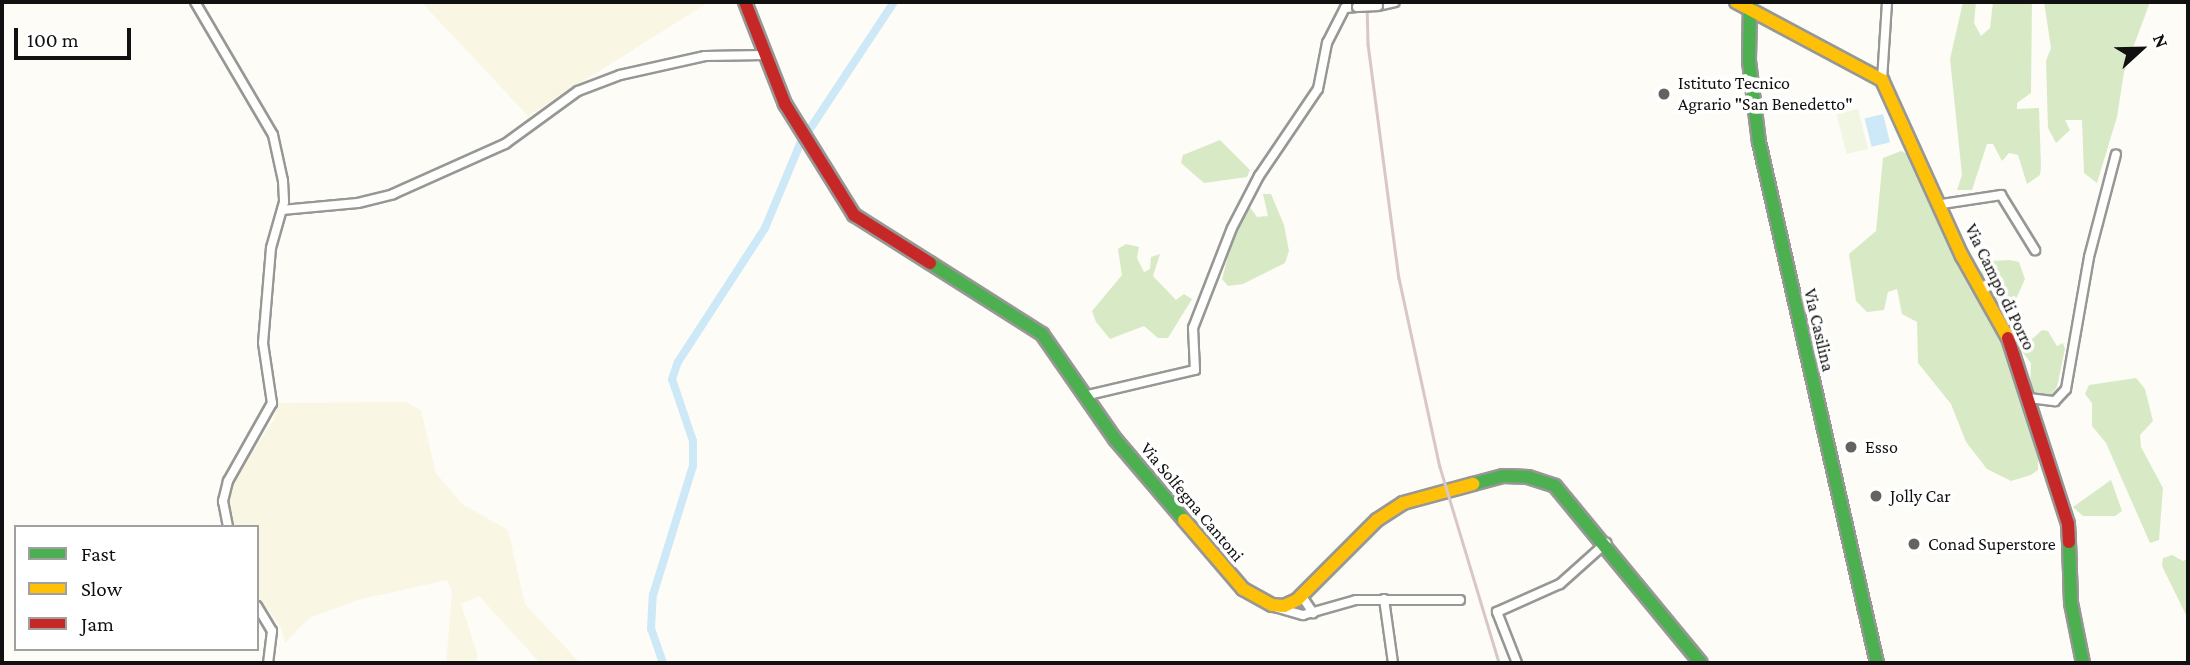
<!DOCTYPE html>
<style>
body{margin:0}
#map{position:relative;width:2190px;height:665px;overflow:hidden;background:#fdfcf7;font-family:"Crimson Pro",serif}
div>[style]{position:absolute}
.farmland>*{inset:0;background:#f9f7e4}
.forest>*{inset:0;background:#d8eac5}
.pitch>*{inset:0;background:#f0f6e1;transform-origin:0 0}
.water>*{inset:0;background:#cde8f7;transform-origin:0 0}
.canal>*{height:8px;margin:-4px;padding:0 4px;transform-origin:4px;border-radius:4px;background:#cde8f7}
.roads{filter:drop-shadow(2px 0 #979795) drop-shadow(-2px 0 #979795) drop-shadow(0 2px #979795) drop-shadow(0 -2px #979795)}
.street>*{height:8px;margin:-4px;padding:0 4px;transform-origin:4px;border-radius:4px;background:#fffffe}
.fast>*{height:12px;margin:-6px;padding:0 6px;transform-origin:6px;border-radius:6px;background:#4caf50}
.slow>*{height:12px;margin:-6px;padding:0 6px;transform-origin:6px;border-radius:6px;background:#ffc107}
.jam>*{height:12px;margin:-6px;padding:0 6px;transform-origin:6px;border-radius:6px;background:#c62828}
.rail>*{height:2.5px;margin:-1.25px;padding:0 1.25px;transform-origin:1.25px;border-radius:1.25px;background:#d9c6c7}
.bridges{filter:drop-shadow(2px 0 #979795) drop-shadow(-2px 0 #979795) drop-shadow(0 2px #979795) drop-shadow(0 -2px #979795)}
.street-bridge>*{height:8px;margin:-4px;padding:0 4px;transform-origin:4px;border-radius:4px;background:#fffffe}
.dots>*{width:19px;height:19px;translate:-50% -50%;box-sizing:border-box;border:4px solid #fff;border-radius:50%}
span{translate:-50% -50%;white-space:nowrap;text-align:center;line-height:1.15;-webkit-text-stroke:7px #fff;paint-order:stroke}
.poi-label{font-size:18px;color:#111}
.left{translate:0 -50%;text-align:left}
.street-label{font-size:18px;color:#111}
.frame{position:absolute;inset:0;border:4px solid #111;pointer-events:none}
.legend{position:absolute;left:14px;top:525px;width:245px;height:126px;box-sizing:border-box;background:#fff;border:2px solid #a0a0a0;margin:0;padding:9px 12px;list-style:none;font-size:21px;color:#111}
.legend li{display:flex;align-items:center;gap:14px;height:35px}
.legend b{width:35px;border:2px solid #a0a0a0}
.north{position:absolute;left:2106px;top:14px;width:70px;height:70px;-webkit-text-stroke:5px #fff;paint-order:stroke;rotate:68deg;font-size:19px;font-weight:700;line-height:28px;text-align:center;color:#111}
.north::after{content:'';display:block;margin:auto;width:24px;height:32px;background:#111;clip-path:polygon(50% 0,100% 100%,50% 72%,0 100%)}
.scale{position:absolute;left:14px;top:28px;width:117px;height:32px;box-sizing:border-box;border:4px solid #111;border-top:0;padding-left:9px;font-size:21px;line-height:24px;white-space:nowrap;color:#111;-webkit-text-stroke:5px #fff;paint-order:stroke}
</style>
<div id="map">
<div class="farmland">
<i style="clip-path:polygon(421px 2px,709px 2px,528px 116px)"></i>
<i style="clip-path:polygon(406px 402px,421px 410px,436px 473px,462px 504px,508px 530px,525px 604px,580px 663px,540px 663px,479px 596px,461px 604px,478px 656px,474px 663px,446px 663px,452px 592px,447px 580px,358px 600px,309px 618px,285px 643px,281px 628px,257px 594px,257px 527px,233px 527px,228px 506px,235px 477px,274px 420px,277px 403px)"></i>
</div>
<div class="forest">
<i style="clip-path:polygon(1963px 2px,1976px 2px,1974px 23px,1981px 36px,1990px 28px,1993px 2px,2032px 2px,2031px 93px,2017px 103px,2017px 109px,2039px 108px,2041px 167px,2040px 175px,2027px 184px,2018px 155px,2009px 153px,2002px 161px,1993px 144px,1987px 144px,1972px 190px,1957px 190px,1962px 175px,1950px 59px)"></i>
<i style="clip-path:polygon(2044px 2px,2150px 2px,2124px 72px,2117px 117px,2097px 183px,2084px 173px,2082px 120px,2065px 120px,2070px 130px,2056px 143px,2048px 128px,2046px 61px,2051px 48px)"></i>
<i style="clip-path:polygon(1220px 140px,1250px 170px,1247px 177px,1204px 183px,1181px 163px,1183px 155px)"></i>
<i style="clip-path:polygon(1901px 151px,1913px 157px,1958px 267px,2003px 340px,2039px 440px,2038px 470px,2031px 475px,2011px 481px,1987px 469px,1966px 442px,1951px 404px,1918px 363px,1917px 322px,1902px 314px,1897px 289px,1888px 292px,1884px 310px,1867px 312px,1856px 301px,1849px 254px,1876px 231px,1883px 158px)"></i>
<i style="clip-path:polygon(1263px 194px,1271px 194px,1284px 225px,1289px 251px,1285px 263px,1243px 284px,1228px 286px,1222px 279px,1238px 219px,1249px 206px,1257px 217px,1268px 216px)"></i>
<i style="clip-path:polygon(1126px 244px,1139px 247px,1137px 258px,1144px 272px,1150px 269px,1151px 257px,1160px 254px,1153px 276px,1176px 300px,1184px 294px,1192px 299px,1168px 338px,1158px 338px,1144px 326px,1110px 339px,1096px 322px,1092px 311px,1122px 275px,1118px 249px)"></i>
<i style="clip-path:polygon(2010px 260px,2019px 262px,2025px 279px,2016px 299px,2007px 304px,1995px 298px,1999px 285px,1994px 270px,1982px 277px,1981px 271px,1991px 261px)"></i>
<i style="clip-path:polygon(2042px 330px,2048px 331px,2057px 346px,2063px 343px,2065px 349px,2057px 387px,2050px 396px,2037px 397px,2030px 390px,2031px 363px,2015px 343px,2024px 335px,2029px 342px)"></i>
<i style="clip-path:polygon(2136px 378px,2145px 389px,2153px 421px,2140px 435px,2141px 447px,2163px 488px,2159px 540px,2150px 543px,2106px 443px,2092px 426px,2092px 403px,2085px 394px,2089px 385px)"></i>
<i style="clip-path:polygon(2111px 480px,2122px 511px,2115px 516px,2083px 516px,2073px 507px)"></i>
<i style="clip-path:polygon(2172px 555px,2183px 561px,2188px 558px,2188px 619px,2162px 566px,2163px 558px)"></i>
</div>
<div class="pitch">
<i style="left:1858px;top:109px;width:41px;height:22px;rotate:76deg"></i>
</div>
<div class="water">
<i style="left:1883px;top:114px;width:29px;height:19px;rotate:76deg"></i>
</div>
<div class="canal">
<i style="left:663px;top:663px;width:36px;rotate:-109deg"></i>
<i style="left:651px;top:629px;width:34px;rotate:-87deg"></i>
<i style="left:653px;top:595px;width:135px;rotate:-72.8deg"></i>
<i style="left:693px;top:466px;width:25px;rotate:-90deg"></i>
<i style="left:693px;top:441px;width:65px;rotate:-108.7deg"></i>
<i style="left:672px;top:379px;width:18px;rotate:-71deg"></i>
<i style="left:678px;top:362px;width:160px;rotate:-57deg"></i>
<i style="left:765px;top:228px;width:91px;rotate:-67.4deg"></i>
<i style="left:800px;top:144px;width:170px;rotate:-56.5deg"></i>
</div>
<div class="roads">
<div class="street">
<i style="left:195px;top:2px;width:154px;rotate:59.6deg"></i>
<i style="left:273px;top:135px;width:47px;rotate:77.7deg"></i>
<i style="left:283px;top:181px;width:21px;rotate:87deg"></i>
<i style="left:284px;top:202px;width:48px;rotate:105.8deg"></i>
<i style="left:271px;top:248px;width:95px;rotate:94.8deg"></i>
<i style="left:263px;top:343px;width:61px;rotate:81.5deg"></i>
<i style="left:272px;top:403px;width:90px;rotate:119.4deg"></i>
<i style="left:228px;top:481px;width:21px;rotate:104deg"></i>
<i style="left:223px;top:501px;width:26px;rotate:79deg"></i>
<i style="left:1378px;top:6px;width:17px;rotate:-13deg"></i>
<i style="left:1882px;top:80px;width:78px;rotate:-86.3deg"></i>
<i style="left:1942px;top:204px;width:60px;rotate:-8.7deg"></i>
<i style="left:2001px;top:195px;width:65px;rotate:58.3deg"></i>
<i style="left:282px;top:210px;width:76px;rotate:-5.3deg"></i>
<i style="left:358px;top:203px;width:36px;rotate:-14deg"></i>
<i style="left:393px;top:194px;width:123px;rotate:-24.1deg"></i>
<i style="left:505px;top:144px;width:90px;rotate:-36deg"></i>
<i style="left:578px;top:91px;width:45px;rotate:-20.9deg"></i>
<i style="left:620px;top:75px;width:87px;rotate:-12.6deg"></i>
<i style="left:705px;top:56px;width:59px;rotate:-1deg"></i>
<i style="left:1084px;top:396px;width:114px;rotate:-13.2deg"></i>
<i style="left:1195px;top:370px;width:42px;rotate:-92.7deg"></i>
<i style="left:1193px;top:328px;width:107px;rotate:-68.7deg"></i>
<i style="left:1232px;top:228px;width:59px;rotate:-62.6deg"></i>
<i style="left:1259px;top:176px;width:105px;rotate:-55.9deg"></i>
<i style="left:1318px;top:89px;width:47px;rotate:-78.9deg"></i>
<i style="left:1327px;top:43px;width:39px;rotate:-63deg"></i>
<i style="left:1345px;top:8px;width:12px;rotate:-5deg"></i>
<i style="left:2029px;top:398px;width:26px;rotate:7deg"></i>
<i style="left:2055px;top:401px;width:16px;rotate:-47deg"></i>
<i style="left:2066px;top:389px;width:134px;rotate:-80.1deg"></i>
<i style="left:2089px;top:257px;width:106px;rotate:-75.3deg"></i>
<i style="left:1301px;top:595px;width:22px;rotate:56deg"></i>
<i style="left:1384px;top:599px;width:65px;rotate:82deg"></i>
<i style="left:257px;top:606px;width:29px;rotate:59deg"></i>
<i style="left:272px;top:631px;width:32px;rotate:97deg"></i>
<i style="left:1278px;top:608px;width:26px;rotate:16deg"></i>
<i style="left:1303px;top:615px;width:55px;rotate:-15.8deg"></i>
<i style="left:1356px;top:600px;width:104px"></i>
<i style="left:1517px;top:663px;width:55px;rotate:-111.4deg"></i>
<i style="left:1497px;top:612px;width:69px;rotate:-24deg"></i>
<i style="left:1560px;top:584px;width:62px;rotate:-41.7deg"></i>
</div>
<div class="fast">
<i style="left:1750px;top:2px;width:59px;rotate:91deg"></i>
<i style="left:1749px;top:61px;width:82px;rotate:83deg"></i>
<i style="left:1759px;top:142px;width:534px;rotate:77.24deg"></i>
<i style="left:930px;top:263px;width:133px;rotate:32.4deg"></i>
<i style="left:1042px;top:334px;width:128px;rotate:55.2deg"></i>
<i style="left:1115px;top:439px;width:106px;rotate:49.6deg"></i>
<i style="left:1473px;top:484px;width:31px;rotate:-15deg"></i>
<i style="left:1503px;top:476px;width:25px;rotate:2deg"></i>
<i style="left:1528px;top:477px;width:28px;rotate:18deg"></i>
<i style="left:1555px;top:486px;width:229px;rotate:50.5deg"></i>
<i style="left:2069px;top:542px;width:61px;rotate:88.1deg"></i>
<i style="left:2071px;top:603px;width:61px;rotate:78.7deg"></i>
</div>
<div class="slow">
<i style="left:1736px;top:2px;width:166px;rotate:28.1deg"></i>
<i style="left:1882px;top:80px;width:193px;rotate:65.6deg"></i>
<i style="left:1962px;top:256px;width:94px;rotate:60.7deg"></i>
<i style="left:1184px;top:520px;width:91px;rotate:49.5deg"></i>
<i style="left:1243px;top:589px;width:33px;rotate:29deg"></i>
<i style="left:1272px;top:605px;width:12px;rotate:5deg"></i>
<i style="left:1284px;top:606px;width:14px;rotate:-25deg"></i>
<i style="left:1297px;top:600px;width:113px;rotate:-45deg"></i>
<i style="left:1377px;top:520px;width:31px;rotate:-33deg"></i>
<i style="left:1403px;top:503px;width:73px;rotate:-15.2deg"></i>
</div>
<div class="jam">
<i style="left:745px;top:2px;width:110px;rotate:68.6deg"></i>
<i style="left:785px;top:104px;width:131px;rotate:58.1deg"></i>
<i style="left:854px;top:215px;width:90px;rotate:32.3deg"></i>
<i style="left:2008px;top:338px;width:195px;rotate:72.1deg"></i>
<i style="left:2068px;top:524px;width:18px;rotate:87deg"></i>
</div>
</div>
<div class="rail">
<i style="left:1367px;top:2px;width:42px;rotate:88.6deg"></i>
<i style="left:1368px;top:44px;width:236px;rotate:82.5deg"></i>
<i style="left:1399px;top:278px;width:193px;rotate:77.8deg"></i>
<i style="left:1440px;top:467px;width:205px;rotate:73.2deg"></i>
</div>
<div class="bridges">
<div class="street-bridge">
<i style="left:1357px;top:7px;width:21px;rotate:-3deg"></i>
</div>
</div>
<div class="dots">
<i style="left:1664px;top:94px;background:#646362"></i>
<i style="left:1851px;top:447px;background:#646362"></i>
<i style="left:1876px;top:496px;background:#646362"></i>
<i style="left:1914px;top:544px;background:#646362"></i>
</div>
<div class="poi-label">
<span class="left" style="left:1678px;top:94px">Istituto Tecnico<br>Agrario "San Benedetto"</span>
<span class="left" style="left:1865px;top:447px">Esso</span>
<span class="left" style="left:1890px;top:496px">Jolly Car</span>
<span class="left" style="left:1928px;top:544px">Conad Superstore</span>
</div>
<div class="street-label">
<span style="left:2000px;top:287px;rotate:64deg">Via Campo di Porro</span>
<span style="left:1819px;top:330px;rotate:77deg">Via Casilina</span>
<span style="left:1192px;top:502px;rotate:50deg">Via Solfegna Cantoni</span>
</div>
<div class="frame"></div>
<ul class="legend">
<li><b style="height:9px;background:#4caf50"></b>Fast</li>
<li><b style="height:9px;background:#ffc107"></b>Slow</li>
<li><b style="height:9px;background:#c62828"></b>Jam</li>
</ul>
<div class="north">N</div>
<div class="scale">100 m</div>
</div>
